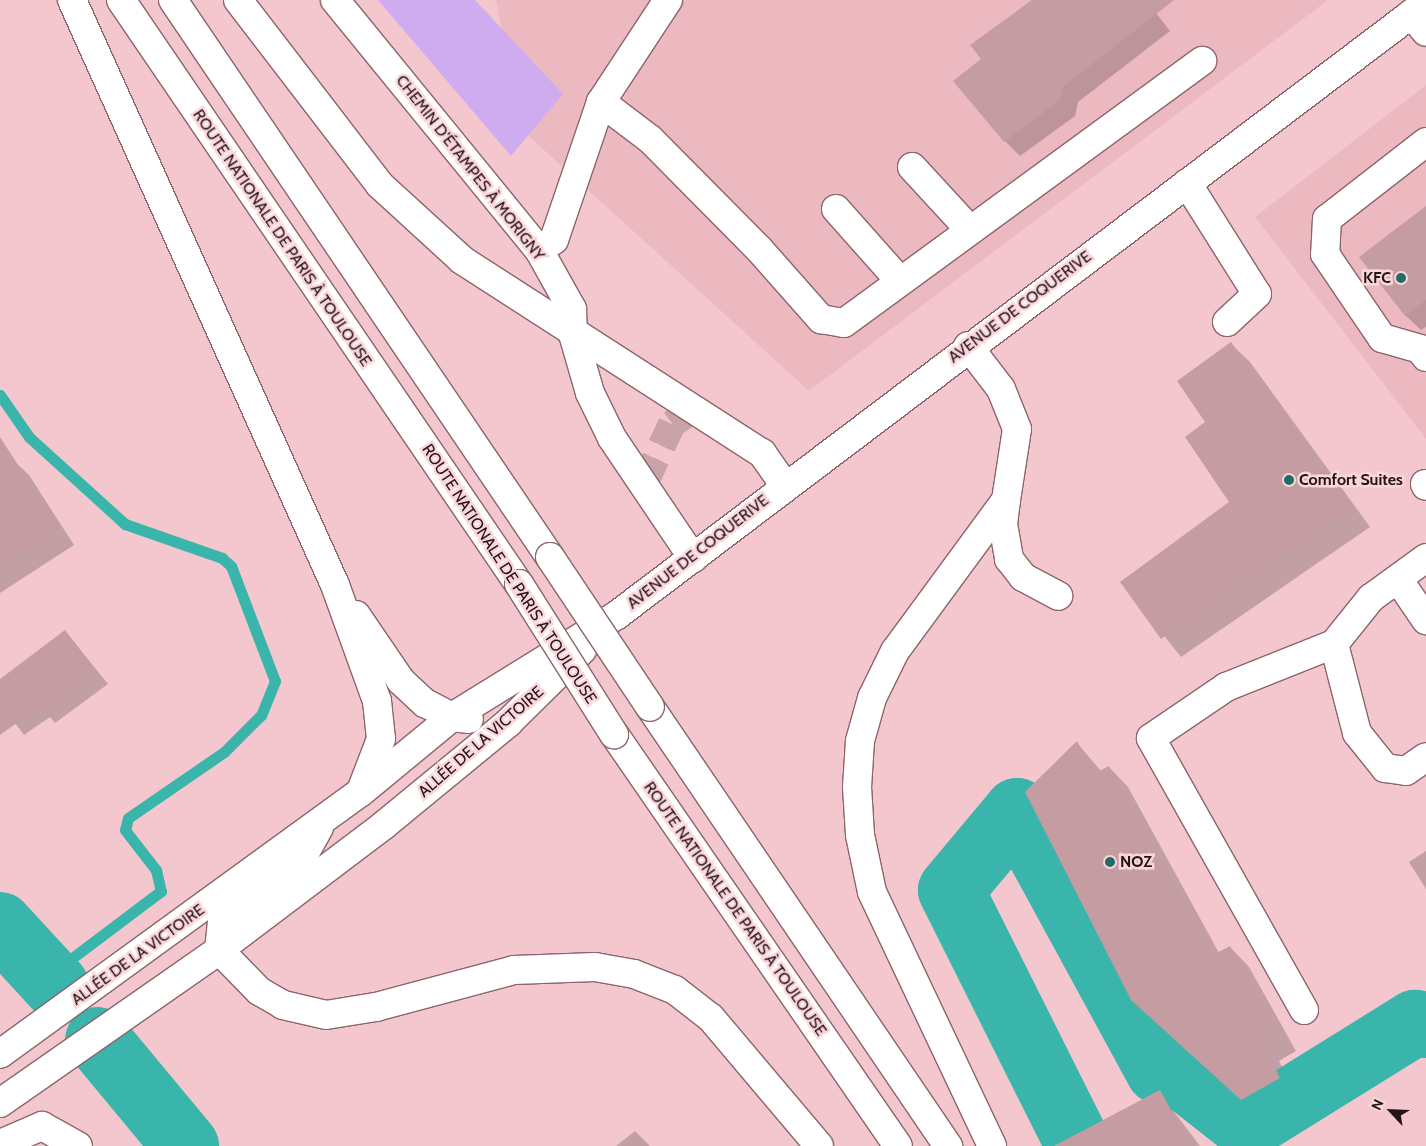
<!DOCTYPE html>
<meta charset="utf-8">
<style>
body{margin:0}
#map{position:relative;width:1426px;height:1146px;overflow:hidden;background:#f3c7cd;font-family:Cabin,sans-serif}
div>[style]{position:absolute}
.built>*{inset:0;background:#edb9c1}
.green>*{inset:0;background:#cfabf0}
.shadow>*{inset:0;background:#0003}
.stream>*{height:11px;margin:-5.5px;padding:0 5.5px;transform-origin:5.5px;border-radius:5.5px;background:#39b5ac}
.river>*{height:66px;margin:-33px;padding:0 33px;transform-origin:33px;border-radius:33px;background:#39b5ac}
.building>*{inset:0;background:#c69ca3}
.minor-tunnel>*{height:28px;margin-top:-14px;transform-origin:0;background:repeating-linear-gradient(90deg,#caa3a9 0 28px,transparent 0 42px)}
.roads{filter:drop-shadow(1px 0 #8b656b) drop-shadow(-1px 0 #8b656b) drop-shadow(0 1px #8b656b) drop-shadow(0 -1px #8b656b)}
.minor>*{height:28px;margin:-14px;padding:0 14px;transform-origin:14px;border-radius:14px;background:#fff}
.major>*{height:28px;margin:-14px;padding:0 14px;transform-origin:14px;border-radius:14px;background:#fff}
.bridges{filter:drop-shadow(1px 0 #8b656b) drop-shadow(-1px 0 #8b656b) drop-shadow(0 1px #8b656b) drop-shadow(0 -1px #8b656b)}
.major-bridge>*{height:28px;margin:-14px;padding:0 14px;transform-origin:14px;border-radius:14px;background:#fff}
.dots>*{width:14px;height:14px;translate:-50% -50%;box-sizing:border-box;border:2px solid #fad6db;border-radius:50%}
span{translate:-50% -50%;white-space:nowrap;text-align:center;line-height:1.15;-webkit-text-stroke:5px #fad6db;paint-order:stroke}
.street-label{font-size:16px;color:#241417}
.poi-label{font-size:16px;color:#241417;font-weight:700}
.right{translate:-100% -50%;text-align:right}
.left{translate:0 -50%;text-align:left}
.north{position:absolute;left:1366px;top:1086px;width:50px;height:50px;-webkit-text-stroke:4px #fad6db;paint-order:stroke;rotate:295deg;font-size:14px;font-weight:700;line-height:20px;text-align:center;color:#241417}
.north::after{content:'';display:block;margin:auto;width:18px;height:22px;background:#241417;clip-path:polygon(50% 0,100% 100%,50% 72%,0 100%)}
</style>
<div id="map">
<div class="built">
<i style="clip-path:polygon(496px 0,1328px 0,809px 391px,521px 129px)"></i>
<i style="clip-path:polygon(1426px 85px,1426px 439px,1255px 217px)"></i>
</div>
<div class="green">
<i style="clip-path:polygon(378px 0,475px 0,563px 94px,511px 156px)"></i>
</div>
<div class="shadow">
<i style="clip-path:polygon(1032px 0,1146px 0,1170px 31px,1078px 102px,1075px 116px,1020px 156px,1005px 141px,982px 59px)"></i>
<i style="clip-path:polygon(1426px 207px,1426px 327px,1421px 330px,1405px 315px)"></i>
<i style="clip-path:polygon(1231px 344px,1250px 362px,1370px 527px,1181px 657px,1121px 582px,1230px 502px,1207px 422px)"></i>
<i style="clip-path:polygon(13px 460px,29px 475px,74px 545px,0 593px,0 468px)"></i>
<i style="clip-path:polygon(65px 631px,108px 684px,55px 723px,50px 717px,24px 735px,0 703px,0 695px)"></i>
<i style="clip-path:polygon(1077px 743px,1101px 771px,1109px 767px,1128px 787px,1219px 953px,1230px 947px,1249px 967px,1296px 1051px,1279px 1061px,1299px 1098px,1261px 1118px,1132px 1000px)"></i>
<i style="clip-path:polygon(1426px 851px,1426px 889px,1409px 862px)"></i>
<i style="clip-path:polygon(1159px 1092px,1200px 1146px,1086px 1146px)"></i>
<i style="clip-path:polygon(635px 1131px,650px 1146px,616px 1146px)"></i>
</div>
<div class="stream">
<i style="left:0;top:395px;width:51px;rotate:55.4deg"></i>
<i style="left:29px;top:437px;width:130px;rotate:42.2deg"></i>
<i style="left:125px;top:524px;width:103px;rotate:19.3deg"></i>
<i style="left:222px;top:558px;width:12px;rotate:42deg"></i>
<i style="left:231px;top:566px;width:123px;rotate:69.1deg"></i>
<i style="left:275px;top:681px;width:37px;rotate:112deg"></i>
<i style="left:261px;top:715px;width:52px;rotate:135deg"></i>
<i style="left:224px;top:752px;width:116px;rotate:145.5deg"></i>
<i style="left:128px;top:818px;width:12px;rotate:104deg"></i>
<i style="left:125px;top:830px;width:51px;rotate:52.2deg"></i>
<i style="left:156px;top:870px;width:22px;rotate:77deg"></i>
<i style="left:161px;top:891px;width:143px;rotate:143deg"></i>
</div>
<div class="river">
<i style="left:0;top:925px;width:83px;rotate:47.4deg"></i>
<i style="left:98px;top:1040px;width:138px;rotate:50.3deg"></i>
<i style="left:1079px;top:1146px;width:286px;rotate:-116.6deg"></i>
<i style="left:951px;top:890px;width:103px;rotate:-50.1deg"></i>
<i style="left:1017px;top:811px;width:296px;rotate:61.4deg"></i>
<i style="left:1159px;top:1071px;width:33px;rotate:20deg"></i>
<i style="left:1190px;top:1082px;width:73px;rotate:38.3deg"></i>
<i style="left:1247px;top:1127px;width:198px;rotate:-31.8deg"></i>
<i style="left:1415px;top:1023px;width:11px;rotate:10deg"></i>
</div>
<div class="building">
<i style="clip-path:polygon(1032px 0,1174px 0,1063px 87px,1060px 100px,1004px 142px,953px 81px,981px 59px,970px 45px)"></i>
<i style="clip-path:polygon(1426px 206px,1426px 300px,1405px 316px,1359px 257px)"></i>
<i style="clip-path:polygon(1231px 342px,1352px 508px,1161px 639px,1120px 582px,1229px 502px,1185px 437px,1205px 422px,1177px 381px)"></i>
<i style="clip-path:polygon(0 437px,59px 529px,0 568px)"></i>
<i style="clip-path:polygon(65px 630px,98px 673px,44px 713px,39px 707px,0 735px,0 679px)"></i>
<i style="clip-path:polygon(1077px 741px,1095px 773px,1109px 766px,1213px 955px,1230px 946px,1278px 1032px,1261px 1042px,1280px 1078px,1241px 1100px,1131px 1000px,1025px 792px)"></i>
<i style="clip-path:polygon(1160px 1090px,1191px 1146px,1054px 1146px)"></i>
</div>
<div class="minor-tunnel">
<i style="left:644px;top:484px;width:66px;rotate:-65deg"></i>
<i style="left:672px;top:424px;width:29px;rotate:-35deg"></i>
</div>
<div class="roads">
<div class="minor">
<i style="left:335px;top:0;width:323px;rotate:50.8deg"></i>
<i style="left:539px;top:250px;width:68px;rotate:60.8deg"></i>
<i style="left:572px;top:309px;width:25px;rotate:88deg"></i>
<i style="left:573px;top:334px;width:61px;rotate:73.9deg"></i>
<i style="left:590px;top:393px;width:50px;rotate:63.9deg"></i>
<i style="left:612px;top:438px;width:145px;rotate:56deg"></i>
<i style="left:1411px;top:14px;width:23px;rotate:50deg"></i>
<i style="left:601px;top:102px;width:61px;rotate:37.1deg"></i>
<i style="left:650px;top:139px;width:155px;rotate:45.3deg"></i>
<i style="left:759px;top:249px;width:94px;rotate:48.5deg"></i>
<i style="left:821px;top:319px;width:23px;rotate:10deg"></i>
<i style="left:844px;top:323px;width:444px;rotate:-36.2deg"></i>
<i style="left:1426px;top:142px;width:125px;rotate:142.1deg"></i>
<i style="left:1327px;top:219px;width:35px;rotate:93deg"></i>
<i style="left:1325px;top:254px;width:102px;rotate:55.8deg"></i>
<i style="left:1382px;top:338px;width:40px;rotate:16deg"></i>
<i style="left:1420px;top:349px;width:10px;rotate:53deg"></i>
<i style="left:912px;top:167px;width:86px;rotate:47.4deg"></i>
<i style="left:1187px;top:183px;width:131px;rotate:57.8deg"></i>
<i style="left:1257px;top:294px;width:41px;rotate:137deg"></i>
<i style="left:836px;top:209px;width:96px;rotate:48.4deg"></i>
<i style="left:539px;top:250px;width:18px;rotate:-34deg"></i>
<i style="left:554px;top:240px;width:146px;rotate:-71.2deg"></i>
<i style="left:601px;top:102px;width:122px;rotate:-56.7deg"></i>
<i style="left:1425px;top:484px;width:2px;rotate:63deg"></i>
<i style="left:1006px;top:500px;width:24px;rotate:97deg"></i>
<i style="left:1003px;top:524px;width:36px;rotate:80deg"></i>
<i style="left:1009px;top:559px;width:23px;rotate:52deg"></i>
<i style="left:1023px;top:577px;width:40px;rotate:28deg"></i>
<i style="left:1398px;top:579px;width:50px;rotate:55.7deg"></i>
<i style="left:1334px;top:644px;width:92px;rotate:75.5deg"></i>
<i style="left:1357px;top:733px;width:45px;rotate:51.3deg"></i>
<i style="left:1385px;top:768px;width:21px;rotate:8deg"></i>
<i style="left:1406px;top:771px;width:24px;rotate:-35deg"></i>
<i style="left:1304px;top:1010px;width:312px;rotate:-119.4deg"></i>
<i style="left:1151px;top:738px;width:91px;rotate:-34.2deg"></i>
<i style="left:1226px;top:687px;width:116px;rotate:-21.7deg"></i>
<i style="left:1334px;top:644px;width:59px;rotate:-51.2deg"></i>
<i style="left:1371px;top:598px;width:68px;rotate:-36deg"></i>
<i style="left:0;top:1144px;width:46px;rotate:-23.2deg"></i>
<i style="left:42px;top:1126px;width:41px;rotate:29.1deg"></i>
</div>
<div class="major">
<i style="left:72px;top:0;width:641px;rotate:65.79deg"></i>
<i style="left:335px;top:585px;width:123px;rotate:70.1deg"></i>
<i style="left:377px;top:701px;width:38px;rotate:84deg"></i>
<i style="left:381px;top:739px;width:56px;rotate:111deg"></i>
<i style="left:121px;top:0;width:707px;rotate:55.73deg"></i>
<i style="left:173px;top:0;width:673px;rotate:55.91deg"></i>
<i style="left:238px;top:0;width:233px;rotate:52.5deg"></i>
<i style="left:380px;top:185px;width:111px;rotate:42.4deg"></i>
<i style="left:462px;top:260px;width:357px;rotate:32.8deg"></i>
<i style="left:762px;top:453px;width:39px;rotate:55deg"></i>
<i style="left:968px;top:346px;width:54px;rotate:52.5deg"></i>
<i style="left:1001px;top:389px;width:43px;rotate:68.2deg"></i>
<i style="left:1017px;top:429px;width:72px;rotate:98.8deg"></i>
<i style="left:1006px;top:500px;width:187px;rotate:126.3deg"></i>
<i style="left:895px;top:651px;width:52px;rotate:116.1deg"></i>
<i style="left:872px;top:698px;width:45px;rotate:105.6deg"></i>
<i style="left:860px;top:741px;width:46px;rotate:93.7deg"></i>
<i style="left:857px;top:787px;width:48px;rotate:86.4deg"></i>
<i style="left:860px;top:835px;width:58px;rotate:78.1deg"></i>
<i style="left:872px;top:892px;width:281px;rotate:64.7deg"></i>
<i style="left:356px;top:615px;width:80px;rotate:55.7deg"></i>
<i style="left:401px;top:681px;width:33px;rotate:43deg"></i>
<i style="left:425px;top:703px;width:30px;rotate:27deg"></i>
<i style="left:452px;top:717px;width:17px;rotate:7deg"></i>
<i style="left:650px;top:707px;width:531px;rotate:55.83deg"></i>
<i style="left:614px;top:734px;width:500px;rotate:55.42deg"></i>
<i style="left:219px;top:950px;width:57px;rotate:45.7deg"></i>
<i style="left:259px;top:991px;width:28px;rotate:30deg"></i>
<i style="left:283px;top:1005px;width:44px;rotate:13.1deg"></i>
<i style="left:326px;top:1015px;width:51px;rotate:-9.1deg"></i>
<i style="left:376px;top:1007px;width:143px;rotate:-15deg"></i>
<i style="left:514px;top:970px;width:81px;rotate:-2.1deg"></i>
<i style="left:595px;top:967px;width:40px;rotate:10deg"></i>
<i style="left:634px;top:974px;width:44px;rotate:21.3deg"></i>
<i style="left:675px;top:990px;width:46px;rotate:37.9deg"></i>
<i style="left:711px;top:1018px;width:167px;rotate:49.8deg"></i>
<i style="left:219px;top:950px;width:29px;rotate:-84deg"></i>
<i style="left:222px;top:921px;width:100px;rotate:-37.7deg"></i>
<i style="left:301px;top:860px;width:37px;rotate:-61deg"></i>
<i style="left:0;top:1054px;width:446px;rotate:-36deg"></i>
<i style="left:361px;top:792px;width:118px;rotate:-39.5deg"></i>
<i style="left:452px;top:717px;width:194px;rotate:-31.7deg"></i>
<i style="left:617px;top:615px;width:1014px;rotate:-37.11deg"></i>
<i style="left:0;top:1103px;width:267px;rotate:-34.9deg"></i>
<i style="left:219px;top:950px;width:207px;rotate:-37.1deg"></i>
<i style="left:384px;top:825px;width:161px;rotate:-39.4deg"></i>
<i style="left:508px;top:723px;width:104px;rotate:-44.6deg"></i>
</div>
</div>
<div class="bridges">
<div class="major-bridge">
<i style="left:550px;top:557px;width:180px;rotate:56.3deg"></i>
<i style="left:519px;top:584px;width:178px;rotate:57.7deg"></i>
</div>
</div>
<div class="dots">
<i style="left:1401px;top:278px;background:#216c66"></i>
<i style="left:1289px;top:480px;background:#216c66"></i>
<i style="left:1110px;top:862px;background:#216c66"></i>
</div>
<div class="street-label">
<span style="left:470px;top:168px;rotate:52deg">CHEMIN D'ÉTAMPES À MORIGNY</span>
<span style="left:282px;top:238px;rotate:56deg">ROUTE NATIONALE DE PARIS À TOULOUSE</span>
<span style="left:1020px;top:307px;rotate:-37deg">AVENUE DE COQUERIVE</span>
<span style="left:698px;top:552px;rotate:-38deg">AVENUE DE COQUERIVE</span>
<span style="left:509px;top:574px;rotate:57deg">ROUTE NATIONALE DE PARIS À TOULOUSE</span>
<span style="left:481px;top:742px;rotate:-41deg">ALLÉE DE LA VICTOIRE</span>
<span style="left:735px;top:909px;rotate:55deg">ROUTE NATIONALE DE PARIS À TOULOUSE</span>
<span style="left:138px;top:955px;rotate:-36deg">ALLÉE DE LA VICTOIRE</span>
</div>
<div class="poi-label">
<span class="right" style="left:1391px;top:278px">KFC</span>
<span class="left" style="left:1299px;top:480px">Comfort Suites</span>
<span class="left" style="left:1120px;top:862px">NOZ</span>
</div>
<div class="north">N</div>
</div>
